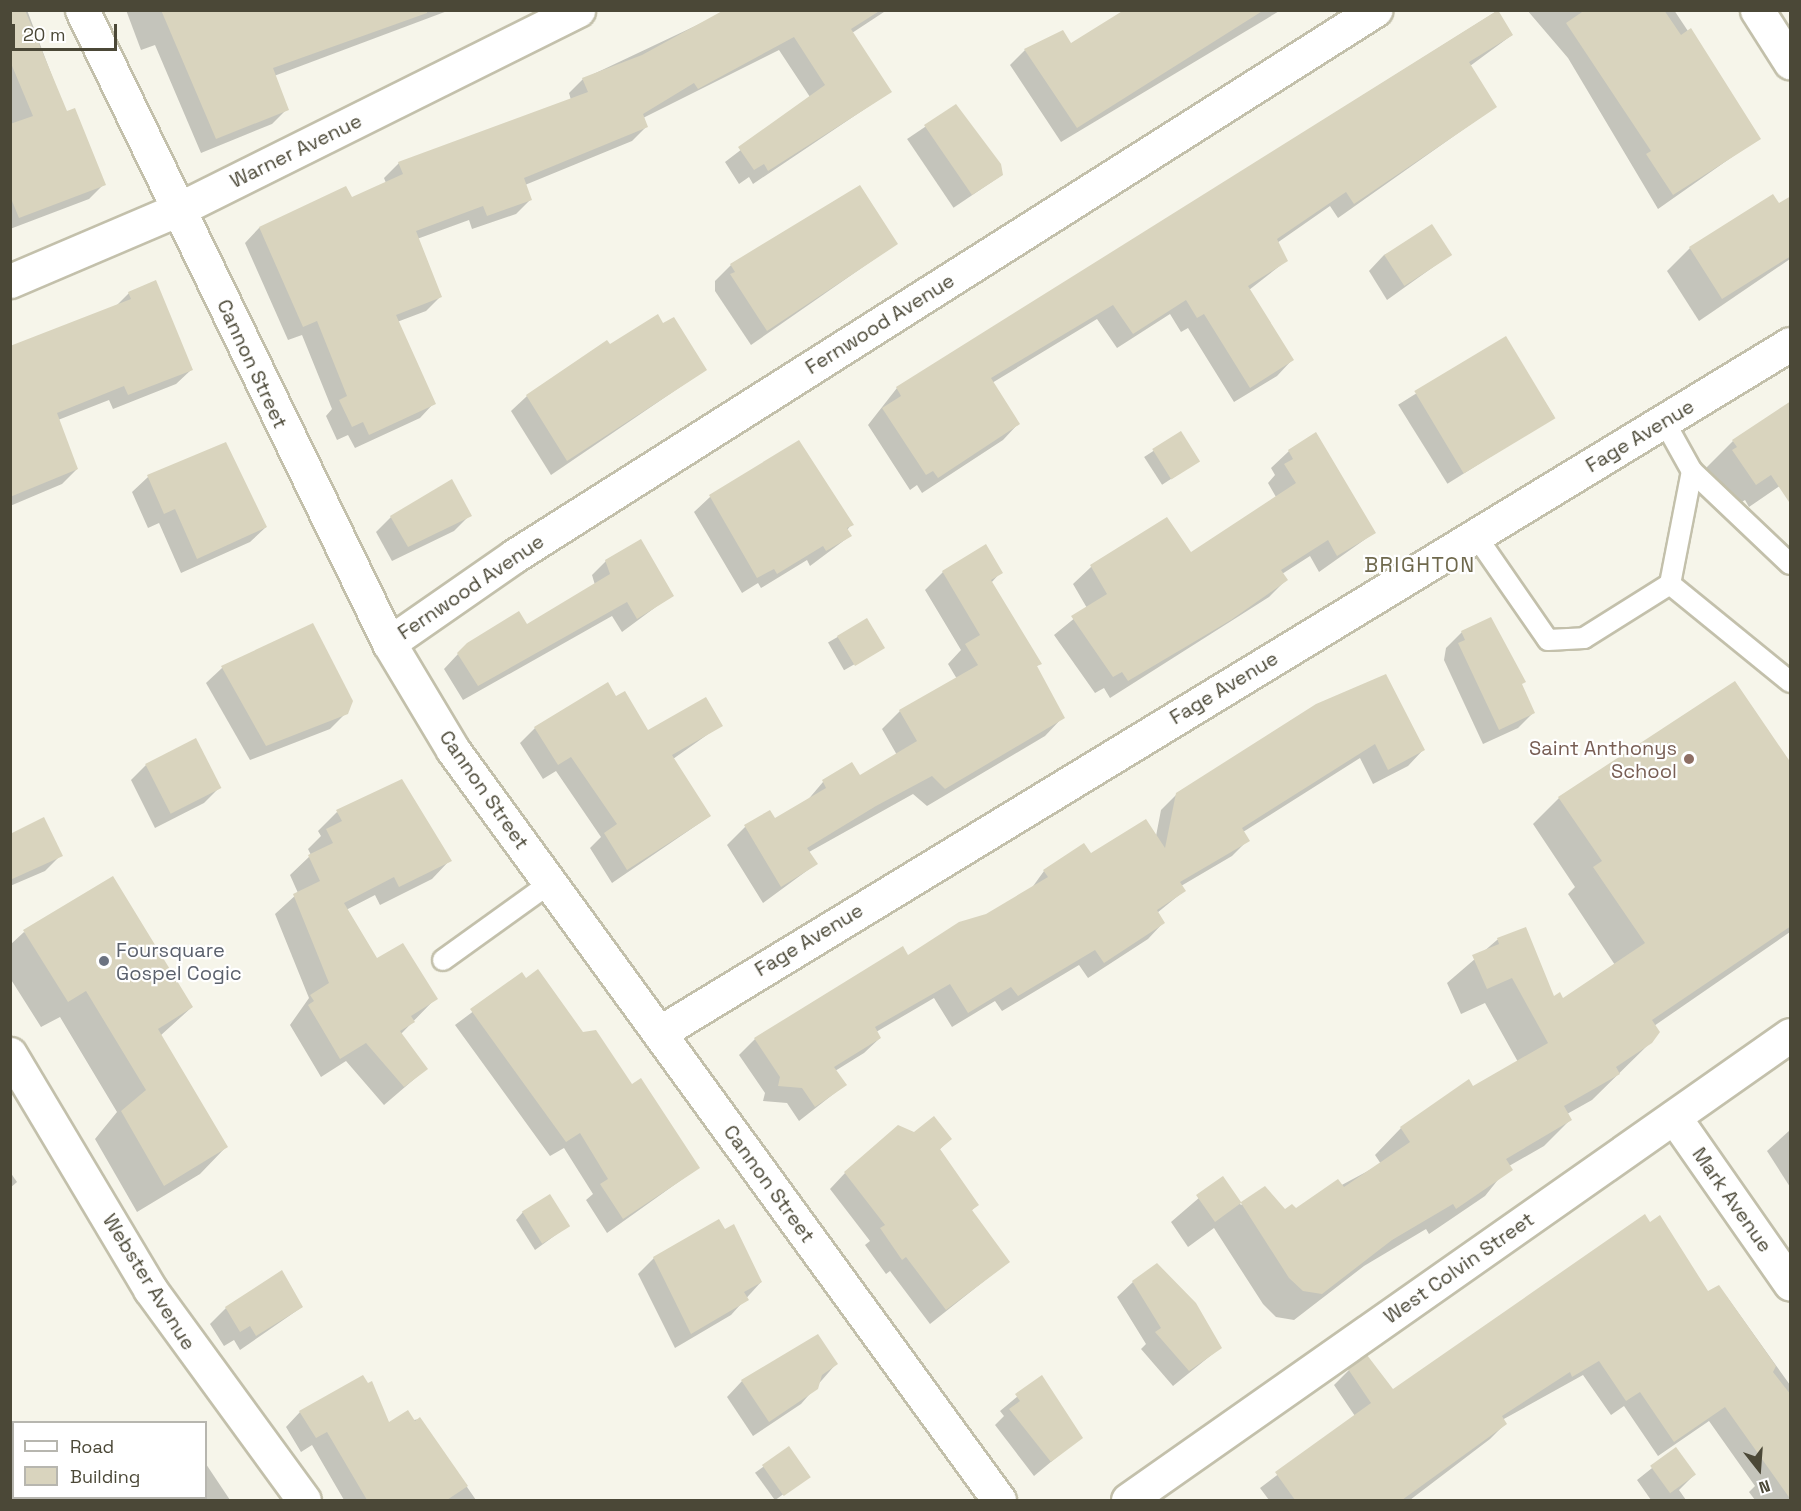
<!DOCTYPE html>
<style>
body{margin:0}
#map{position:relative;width:1801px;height:1511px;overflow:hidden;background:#f6f5ea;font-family:"Space Grotesk",sans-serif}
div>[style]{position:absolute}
.shadow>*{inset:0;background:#0003;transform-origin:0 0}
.building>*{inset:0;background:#d9d4be;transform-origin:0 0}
.roads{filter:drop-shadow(2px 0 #c3c0ab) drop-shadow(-2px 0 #c3c0ab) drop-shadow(0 2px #c3c0ab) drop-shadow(0 -2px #c3c0ab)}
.service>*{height:20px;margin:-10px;padding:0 10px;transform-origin:10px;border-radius:10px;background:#fff}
.minor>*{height:33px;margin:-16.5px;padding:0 16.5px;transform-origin:16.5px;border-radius:16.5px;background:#fff}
.tertiary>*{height:33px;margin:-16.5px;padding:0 16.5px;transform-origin:16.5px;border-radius:16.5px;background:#fff}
.dots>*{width:16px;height:16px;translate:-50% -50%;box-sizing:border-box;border:3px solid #fff;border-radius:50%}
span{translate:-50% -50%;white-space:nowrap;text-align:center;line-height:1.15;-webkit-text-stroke:4.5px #fff;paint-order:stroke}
.street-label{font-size:20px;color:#4b4837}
.education-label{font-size:20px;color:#785e54}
.right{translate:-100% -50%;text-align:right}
.worship-label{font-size:20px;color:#5b616d}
.left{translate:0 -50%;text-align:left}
.neighbourhood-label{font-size:21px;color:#6f694d;letter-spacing:1.5px}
.frame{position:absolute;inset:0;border:12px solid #4b4837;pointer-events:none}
.legend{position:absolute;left:12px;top:1421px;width:195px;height:78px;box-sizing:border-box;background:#fff;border:2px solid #b7b6af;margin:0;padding:8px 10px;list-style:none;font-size:18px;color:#4b4837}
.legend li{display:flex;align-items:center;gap:12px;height:30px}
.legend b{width:30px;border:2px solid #b7b6af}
.north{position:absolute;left:1729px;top:1439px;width:60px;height:60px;-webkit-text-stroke:4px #fff;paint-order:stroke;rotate:163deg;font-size:16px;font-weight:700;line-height:24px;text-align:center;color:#4b4837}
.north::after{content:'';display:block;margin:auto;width:21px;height:27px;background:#4b4837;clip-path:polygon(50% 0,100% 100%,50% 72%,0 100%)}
.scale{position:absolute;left:12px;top:24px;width:105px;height:27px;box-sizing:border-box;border:3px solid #4b4837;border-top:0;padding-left:8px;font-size:18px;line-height:21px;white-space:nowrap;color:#4b4837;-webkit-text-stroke:4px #fff;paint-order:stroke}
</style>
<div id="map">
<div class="shadow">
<i style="clip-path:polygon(10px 10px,27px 10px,66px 113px,104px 184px,89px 199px,10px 229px)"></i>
<i style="clip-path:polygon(126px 10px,450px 10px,274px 76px,287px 109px,272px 124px,201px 153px,155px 45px,141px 50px)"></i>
<i style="clip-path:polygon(729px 10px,887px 10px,852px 33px,890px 92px,753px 184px,749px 177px,739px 184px,725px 162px,810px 97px,779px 50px,643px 118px,647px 126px,632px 141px,525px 185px,531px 199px,516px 214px,472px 229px,469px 220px,417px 239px,440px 297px,426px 311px,397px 322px,434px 403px,420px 418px,355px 448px,348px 435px,337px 440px,326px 416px,332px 409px,302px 335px,288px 340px,245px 243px,259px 228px,346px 188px,351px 199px,386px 183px,384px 178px,399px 163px,571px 100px,569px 93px,583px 79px)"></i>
<i style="clip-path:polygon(1146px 10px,1281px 10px,1061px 142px,1010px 65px,1025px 50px,1071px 45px)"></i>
<i style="clip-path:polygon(1527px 10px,1674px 10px,1759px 138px,1658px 209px,1568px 58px)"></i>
<i style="clip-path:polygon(1497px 11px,1512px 35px,1470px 66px,1495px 107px,1338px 218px,1330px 206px,1277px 243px,1286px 261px,1249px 290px,1292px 360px,1277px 376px,1234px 402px,1188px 328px,1181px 332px,1170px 314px,1117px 348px,1097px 319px,992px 383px,1018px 424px,1003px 440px,922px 493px,917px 485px,910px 490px,868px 425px,897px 388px)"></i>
<i style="left:956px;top:106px;width:83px;height:59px;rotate:56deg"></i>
<i style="clip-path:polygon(1790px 202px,1790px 259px,1699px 321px,1667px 271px,1690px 248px)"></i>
<i style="clip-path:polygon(1435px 231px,1450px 255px,1387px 300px,1369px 271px,1384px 255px)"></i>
<i style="clip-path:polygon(896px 244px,751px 345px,715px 291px,715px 281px,731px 265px)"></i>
<i style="clip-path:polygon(155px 282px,191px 370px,176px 384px,113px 409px,109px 400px,58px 420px,77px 469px,62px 484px,10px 506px,10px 348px,115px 307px,129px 293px)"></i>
<i style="clip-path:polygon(663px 325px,705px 370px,551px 475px,511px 411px,527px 396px,609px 346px)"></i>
<i style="left:1505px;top:338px;width:93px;height:126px;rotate:58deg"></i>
<i style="left:1181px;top:433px;width:33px;height:44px;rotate:57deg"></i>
<i style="clip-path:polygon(1733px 441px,1790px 479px,1749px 507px,1745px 500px,1729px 510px,1707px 477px,1707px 467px)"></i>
<i style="clip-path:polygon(799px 442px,852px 524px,847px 530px,850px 536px,810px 566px,807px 560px,761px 588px,758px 583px,742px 593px,694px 512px,710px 497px)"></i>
<i style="clip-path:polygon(226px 444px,266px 527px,250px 542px,181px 573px,159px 523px,148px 528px,132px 492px,148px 477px)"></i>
<i style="clip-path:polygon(1289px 451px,1374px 533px,1319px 572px,1310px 556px,1282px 574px,1286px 580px,1269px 597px,1110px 698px,1104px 688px,1095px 693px,1054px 635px,1087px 608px,1073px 584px,1091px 567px,1191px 554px,1276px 497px,1268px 483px,1275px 475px,1271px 468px)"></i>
<i style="clip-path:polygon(470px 515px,454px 531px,392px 561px,376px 532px,391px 517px)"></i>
<i style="clip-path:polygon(606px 561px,672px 595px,622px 632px,612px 616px,463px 700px,444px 669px,458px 654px,527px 626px,595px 585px,592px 575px)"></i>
<i style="clip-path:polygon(943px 572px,1001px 572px,991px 583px,1040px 663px,1036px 667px,1063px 717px,1045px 736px,927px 806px,913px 794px,809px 852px,816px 864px,763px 903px,727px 845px,745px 827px,774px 820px,806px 802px,823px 782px,851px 764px,859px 777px,897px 755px,882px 729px,900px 711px,957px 679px,948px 664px,961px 650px,925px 590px)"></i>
<i style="clip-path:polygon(1491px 619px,1533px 713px,1518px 728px,1483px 744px,1444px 660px,1446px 648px,1462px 632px)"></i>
<i style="left:867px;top:620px;width:32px;height:45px;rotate:60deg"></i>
<i style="clip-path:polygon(312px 625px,346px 713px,330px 729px,250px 760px,206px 683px,222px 668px)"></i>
<i style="clip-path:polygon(616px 698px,648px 732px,721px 725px,673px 759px,710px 816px,612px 883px,590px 848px,601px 837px,556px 771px,543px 779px,520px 743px,535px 728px)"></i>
<i style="clip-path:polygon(1316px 706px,1423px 750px,1408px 766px,1373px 784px,1360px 758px,1243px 832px,1248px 840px,1232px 856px,1181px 886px,1184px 891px,1157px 913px,1163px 923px,1148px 939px,1088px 978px,1079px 965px,1002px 1011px,995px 1001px,952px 1027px,934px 998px,876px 1032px,880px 1038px,864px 1053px,835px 1071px,845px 1085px,799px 1121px,787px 1103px,763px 1101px,765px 1093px,739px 1055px,755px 1039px,902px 948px,907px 957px,987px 916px,1031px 889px,1044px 871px,1156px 836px,1161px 810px,1177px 794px)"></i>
<i style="clip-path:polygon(146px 765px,219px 788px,204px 803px,155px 828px,131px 780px)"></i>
<i style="clip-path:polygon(1790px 765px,1790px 932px,1654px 1026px,1651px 1042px,1592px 1100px,1567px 1114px,1570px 1120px,1544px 1146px,1509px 1166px,1485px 1196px,1429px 1234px,1426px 1229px,1364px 1266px,1294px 1320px,1276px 1317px,1263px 1304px,1214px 1228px,1188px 1247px,1171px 1222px,1222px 1178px,1241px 1205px,1264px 1188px,1285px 1211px,1295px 1210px,1381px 1164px,1375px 1155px,1401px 1128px,1469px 1081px,1472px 1088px,1518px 1062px,1485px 1003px,1461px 1014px,1447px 983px,1497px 940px,1526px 929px,1553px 998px,1563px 1000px,1615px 965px,1568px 894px,1575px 887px,1533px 824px,1559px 798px)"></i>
<i style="clip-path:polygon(337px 812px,450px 860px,432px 879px,380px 905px,375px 895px,346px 910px,377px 960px,436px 998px,400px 1035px,426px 1069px,384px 1105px,346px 1061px,321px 1077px,290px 1025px,309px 998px,275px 914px,298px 893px,290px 875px,311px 855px,308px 849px,321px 836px,318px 831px)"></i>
<i style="clip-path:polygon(10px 835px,61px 855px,45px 871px,10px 886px)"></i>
<i style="clip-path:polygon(24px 932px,192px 1007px,160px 1036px,226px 1147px,200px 1174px,137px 1212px,95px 1139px,117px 1112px,60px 1017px,41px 1027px,10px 978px,10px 945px)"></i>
<i style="clip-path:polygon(522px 975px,632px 1086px,698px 1168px,607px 1233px,586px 1200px,593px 1194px,564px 1148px,550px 1156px,455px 1025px)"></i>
<i style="clip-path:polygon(1790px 1130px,1790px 1187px,1767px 1151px)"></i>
<i style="clip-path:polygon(914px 1134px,950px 1139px,939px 1150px,977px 1205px,971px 1211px,1008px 1262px,930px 1324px,890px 1271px,886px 1274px,865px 1245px,870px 1241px,830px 1189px,845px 1173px)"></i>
<i style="clip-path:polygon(10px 1172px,17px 1182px,10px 1188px)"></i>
<i style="clip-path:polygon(523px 1212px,568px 1226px,535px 1250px,516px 1220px)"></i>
<i style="clip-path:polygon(654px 1258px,761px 1282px,731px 1315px,675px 1348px,638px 1274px)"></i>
<i style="clip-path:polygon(1133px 1282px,1220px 1348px,1173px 1386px,1141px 1349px,1146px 1344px,1117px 1297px)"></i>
<i style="clip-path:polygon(1707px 1293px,1727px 1297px,1790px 1385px,1790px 1500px,1755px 1500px,1749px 1492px,1755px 1486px,1709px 1421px,1658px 1456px,1624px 1406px,1611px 1415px,1583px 1375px,1502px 1420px,1505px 1424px,1490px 1439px,1410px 1500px,1269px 1500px,1260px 1488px,1355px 1416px,1334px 1385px,1349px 1370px,1392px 1391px)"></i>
<i style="clip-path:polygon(302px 1307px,240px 1350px,234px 1340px,224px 1346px,210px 1324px,226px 1308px)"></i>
<i style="clip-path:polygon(836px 1364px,801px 1404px,753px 1436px,727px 1397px,742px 1381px)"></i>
<i style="clip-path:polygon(1041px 1377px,1081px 1437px,1034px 1476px,995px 1425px,1004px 1416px,1000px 1411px)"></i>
<i style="clip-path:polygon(367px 1385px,389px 1424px,420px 1419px,476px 1500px,344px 1500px,312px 1445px,301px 1452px,286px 1427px,300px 1412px)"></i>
<i style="left:789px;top:1448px;width:34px;height:42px;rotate:54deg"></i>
<i style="clip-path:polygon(1676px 1449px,1694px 1475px,1679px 1490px,1686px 1500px,1651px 1500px,1637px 1480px)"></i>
<i style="clip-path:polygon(206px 1464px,230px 1500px,123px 1500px,206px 1498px)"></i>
</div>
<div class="building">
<i style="clip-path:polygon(10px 10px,25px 10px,67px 111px,75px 108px,106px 185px,19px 218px,10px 196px,10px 124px,33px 116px,10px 61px)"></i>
<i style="clip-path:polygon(161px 10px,427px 10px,427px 13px,273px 68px,289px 110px,216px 139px)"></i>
<i style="clip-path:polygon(724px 10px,881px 10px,851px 29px,892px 92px,768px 171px,764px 164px,754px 170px,738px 147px,825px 85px,794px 37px,698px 89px,694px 83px,643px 114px,648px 127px,524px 178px,532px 200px,487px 216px,483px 206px,416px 231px,442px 297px,396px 315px,436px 404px,369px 435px,363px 422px,352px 427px,339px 400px,347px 396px,317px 321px,303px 327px,259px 227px,346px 186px,352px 197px,403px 174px,398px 162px,588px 92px,582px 78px,642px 55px)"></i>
<i style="clip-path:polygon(1124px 10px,1264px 10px,1077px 128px,1024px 49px,1063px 30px,1071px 43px)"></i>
<i style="clip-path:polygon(1498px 10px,1513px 35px,1469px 62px,1497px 107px,1354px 204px,1346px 192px,1277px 239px,1288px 261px,1248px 286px,1294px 360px,1250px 388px,1204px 314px,1197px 318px,1186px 300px,1133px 334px,1113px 305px,991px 378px,1020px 424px,938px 478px,933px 471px,926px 475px,882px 408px,901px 396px,896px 387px)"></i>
<i style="clip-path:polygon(1585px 10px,1664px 10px,1681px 35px,1691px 28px,1761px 139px,1673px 195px,1646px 154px,1651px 151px,1566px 23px)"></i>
<i style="clip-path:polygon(956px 104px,1001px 164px,1003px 175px,972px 195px,924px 125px)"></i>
<i style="clip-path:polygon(860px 185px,898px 244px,767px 331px,730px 274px,735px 272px,730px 264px)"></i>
<i style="clip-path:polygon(1773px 194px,1779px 203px,1791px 196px,1791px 256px,1722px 299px,1689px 247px)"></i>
<i style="left:1432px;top:224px;width:37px;height:57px;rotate:57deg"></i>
<i style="clip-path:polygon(156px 280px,193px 370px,128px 395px,124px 386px,57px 413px,78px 469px,10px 497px,10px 346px,131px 299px,128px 292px)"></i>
<i style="clip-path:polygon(658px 314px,663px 323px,674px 317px,707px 370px,567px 461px,526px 395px,607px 340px,610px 344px)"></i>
<i style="left:1506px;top:336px;width:96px;height:107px;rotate:59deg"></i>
<i style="clip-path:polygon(1791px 401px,1791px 505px,1771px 475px,1756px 485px,1732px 450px,1737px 447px,1732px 440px)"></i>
<i style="left:1181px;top:431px;width:36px;height:34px;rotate:58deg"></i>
<i style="clip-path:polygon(1316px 432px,1376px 533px,1337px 556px,1328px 540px,1281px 570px,1288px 580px,1231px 620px,1128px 681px,1122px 672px,1113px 677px,1071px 616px,1107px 594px,1090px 565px,1167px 517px,1191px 552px,1296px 483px,1284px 464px,1293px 459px,1288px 450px)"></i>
<i style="clip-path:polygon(799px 440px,854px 525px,847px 528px,852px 536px,826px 551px,823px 546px,777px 574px,774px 569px,757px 578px,709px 495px)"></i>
<i style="clip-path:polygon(226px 442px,267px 527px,197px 559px,175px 509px,164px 514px,147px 475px)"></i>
<i style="clip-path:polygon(452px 479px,472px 516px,408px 547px,390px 516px)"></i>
<i style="clip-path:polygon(641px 539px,674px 596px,637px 619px,627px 602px,478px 686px,457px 653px,467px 643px,519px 611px,527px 624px,610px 574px,605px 560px)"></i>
<i style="clip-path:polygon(986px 544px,1003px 573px,991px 580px,1042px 664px,1037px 666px,1065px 718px,945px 789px,932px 776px,876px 806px,807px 848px,818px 864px,781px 887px,744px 825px,770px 810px,775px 818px,826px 788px,822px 780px,852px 762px,860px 775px,917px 741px,899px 710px,978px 665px,965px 644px,980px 635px,942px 571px)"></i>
<i style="clip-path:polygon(1491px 617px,1526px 682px,1522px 684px,1535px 713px,1499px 730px,1458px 643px,1465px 640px,1461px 631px)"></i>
<i style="left:867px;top:618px;width:35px;height:35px;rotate:59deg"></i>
<i style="clip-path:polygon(313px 623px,353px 701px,348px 714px,266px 746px,221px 666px)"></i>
<i style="clip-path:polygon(1386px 674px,1425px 750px,1388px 770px,1375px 744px,1242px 828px,1250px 841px,1180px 882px,1186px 891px,1157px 910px,1165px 923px,1104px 963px,1095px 950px,1018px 996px,1011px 987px,968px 1013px,950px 984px,875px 1027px,881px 1038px,834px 1067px,847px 1085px,815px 1107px,802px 1088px,778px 1086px,780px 1077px,754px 1038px,903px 946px,908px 955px,959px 922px,986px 914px,1048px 877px,1043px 870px,1084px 843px,1091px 853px,1146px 819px,1165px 848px,1176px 793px,1316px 704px)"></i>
<i style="clip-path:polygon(1735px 681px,1791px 763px,1791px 926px,1652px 1020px,1660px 1032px,1652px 1043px,1616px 1067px,1620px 1074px,1564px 1106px,1572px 1120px,1506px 1159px,1513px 1170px,1456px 1209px,1453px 1204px,1392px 1240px,1322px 1294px,1303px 1291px,1289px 1278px,1241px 1203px,1215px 1222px,1196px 1195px,1223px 1176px,1241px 1202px,1265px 1186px,1285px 1209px,1292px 1204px,1296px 1208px,1338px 1179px,1344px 1187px,1410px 1142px,1400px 1127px,1469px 1079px,1473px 1086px,1548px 1043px,1512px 978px,1487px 989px,1472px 955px,1499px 944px,1497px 938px,1526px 927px,1554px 996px,1560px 992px,1563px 998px,1645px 943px,1593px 867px,1602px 861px,1558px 797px)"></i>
<i style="clip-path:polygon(608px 682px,616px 696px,625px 691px,648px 730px,706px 697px,723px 726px,672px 755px,711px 816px,627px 870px,604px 833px,617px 824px,571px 757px,558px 765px,534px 727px)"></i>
<i style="left:196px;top:738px;width:56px;height:57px;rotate:63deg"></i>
<i style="clip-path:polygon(402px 779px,452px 861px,399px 887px,394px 877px,344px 903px,377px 958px,403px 943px,438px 999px,411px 1016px,415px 1022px,400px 1031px,428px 1069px,404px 1087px,366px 1043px,340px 1059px,308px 1005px,314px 1001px,310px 995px,329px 983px,293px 894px,320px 881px,308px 855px,333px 843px,326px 829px,342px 821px,336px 810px)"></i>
<i style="clip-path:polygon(44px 817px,63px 856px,10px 880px,10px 834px)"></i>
<i style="clip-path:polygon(113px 876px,193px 1007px,158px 1029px,228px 1147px,164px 1186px,121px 1111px,146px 1090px,86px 991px,68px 1002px,23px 930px)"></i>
<i style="clip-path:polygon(538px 969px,583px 1032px,596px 1030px,632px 1084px,641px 1078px,700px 1168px,623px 1219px,600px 1184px,608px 1179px,580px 1133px,566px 1142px,470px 1009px,522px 972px,526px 978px)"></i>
<i style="clip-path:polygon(934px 1116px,952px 1139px,940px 1149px,979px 1205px,972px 1210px,1010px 1262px,946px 1310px,906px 1257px,902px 1260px,880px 1228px,885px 1225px,844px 1172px,898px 1125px,914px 1132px)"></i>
<i style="left:550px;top:1194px;width:38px;height:33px;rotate:58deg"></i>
<i style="clip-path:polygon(1645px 1214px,1650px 1222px,1660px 1215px,1708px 1291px,1719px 1285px,1776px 1366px,1773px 1372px,1791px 1395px,1791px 1500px,1725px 1407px,1674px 1442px,1640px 1392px,1626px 1401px,1599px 1361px,1572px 1377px,1570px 1372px,1502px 1416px,1507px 1424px,1402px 1500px,1295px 1500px,1275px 1472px,1371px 1403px,1348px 1369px,1367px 1355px,1393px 1389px)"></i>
<i style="clip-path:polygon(719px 1219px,725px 1229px,734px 1224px,762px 1282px,744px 1292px,749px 1300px,691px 1334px,653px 1257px)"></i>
<i style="clip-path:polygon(1157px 1263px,1196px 1303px,1222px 1348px,1189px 1371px,1155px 1332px,1161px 1328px,1132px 1281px)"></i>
<i style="clip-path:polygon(282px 1270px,303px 1307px,256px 1336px,250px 1326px,240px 1332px,225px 1307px)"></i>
<i style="clip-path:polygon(818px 1334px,838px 1364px,822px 1375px,818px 1389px,769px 1422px,741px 1380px)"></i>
<i style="clip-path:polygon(363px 1375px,368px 1383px,372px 1381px,389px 1422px,408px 1410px,415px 1421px,420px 1417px,468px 1486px,447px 1500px,367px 1500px,327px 1432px,316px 1438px,299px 1411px)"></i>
<i style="clip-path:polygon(1042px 1375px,1083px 1438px,1051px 1462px,1009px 1409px,1020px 1401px,1015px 1394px)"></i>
<i style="left:789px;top:1446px;width:38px;height:33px;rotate:55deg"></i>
<i style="left:1676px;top:1447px;width:34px;height:32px;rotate:54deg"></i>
</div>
<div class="roads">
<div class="service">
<i style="left:1664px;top:421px;width:57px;rotate:60.8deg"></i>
<i style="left:1692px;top:471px;width:135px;rotate:43.5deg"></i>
<i style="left:1476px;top:536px;width:126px;rotate:55.3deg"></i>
<i style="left:1548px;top:640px;width:36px;rotate:-3deg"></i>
<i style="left:1584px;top:638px;width:102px;rotate:-32.1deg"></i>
<i style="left:1670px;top:584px;width:115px;rotate:-79deg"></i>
<i style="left:1670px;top:584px;width:155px;rotate:39.2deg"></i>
<i style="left:443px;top:960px;width:132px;rotate:-35.7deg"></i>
</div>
<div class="minor">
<i style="left:82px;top:10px;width:704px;rotate:64.13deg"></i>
<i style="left:389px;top:643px;width:125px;rotate:59.1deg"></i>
<i style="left:453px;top:750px;width:928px;rotate:53.95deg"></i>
<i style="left:10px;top:281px;width:184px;rotate:-23.1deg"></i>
<i style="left:179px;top:209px;width:446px;rotate:-26.5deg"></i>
<i style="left:389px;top:643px;width:152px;rotate:-34.8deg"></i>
<i style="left:514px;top:556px;width:1020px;rotate:-32.38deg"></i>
<i style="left:659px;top:1033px;width:1324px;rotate:-31.35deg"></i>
<i style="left:10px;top:1054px;width:274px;rotate:59.2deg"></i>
<i style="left:150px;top:1289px;width:261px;rotate:53.9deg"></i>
<i style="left:1674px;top:1117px;width:203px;rotate:55.1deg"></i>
<i style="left:1128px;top:1500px;width:809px;rotate:-35.08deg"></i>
</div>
<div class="tertiary">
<i style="left:1757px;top:10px;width:62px;rotate:57.6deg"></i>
</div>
</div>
<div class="dots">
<i style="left:1689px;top:759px;background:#8d6e63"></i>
<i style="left:104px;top:961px;background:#6b7280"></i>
</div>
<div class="street-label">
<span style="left:296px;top:151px;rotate:-26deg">Warner Avenue</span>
<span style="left:880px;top:324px;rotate:-32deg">Fernwood Avenue</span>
<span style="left:252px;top:364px;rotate:65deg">Cannon Street</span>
<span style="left:1640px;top:436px;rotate:-31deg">Fage Avenue</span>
<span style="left:471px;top:587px;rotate:-34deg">Fernwood Avenue</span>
<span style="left:1224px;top:688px;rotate:-31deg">Fage Avenue</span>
<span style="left:484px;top:790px;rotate:55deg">Cannon Street</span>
<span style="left:809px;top:940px;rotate:-31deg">Fage Avenue</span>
<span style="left:769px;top:1184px;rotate:54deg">Cannon Street</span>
<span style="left:1732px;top:1200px;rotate:55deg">Mark Avenue</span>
<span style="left:1459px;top:1268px;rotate:-35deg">West Colvin Street</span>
<span style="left:149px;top:1282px;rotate:58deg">Webster Avenue</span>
</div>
<div class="education-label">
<span class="right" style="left:1677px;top:760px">Saint Anthonys<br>School</span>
</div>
<div class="worship-label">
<span class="left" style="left:116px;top:962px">Foursquare<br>Gospel Cogic</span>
</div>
<div class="neighbourhood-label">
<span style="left:1420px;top:565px">BRIGHTON</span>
</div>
<div class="frame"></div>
<ul class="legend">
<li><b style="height:8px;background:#fff"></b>Road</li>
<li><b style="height:16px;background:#d9d4be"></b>Building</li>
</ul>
<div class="north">N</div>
<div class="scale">20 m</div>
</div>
